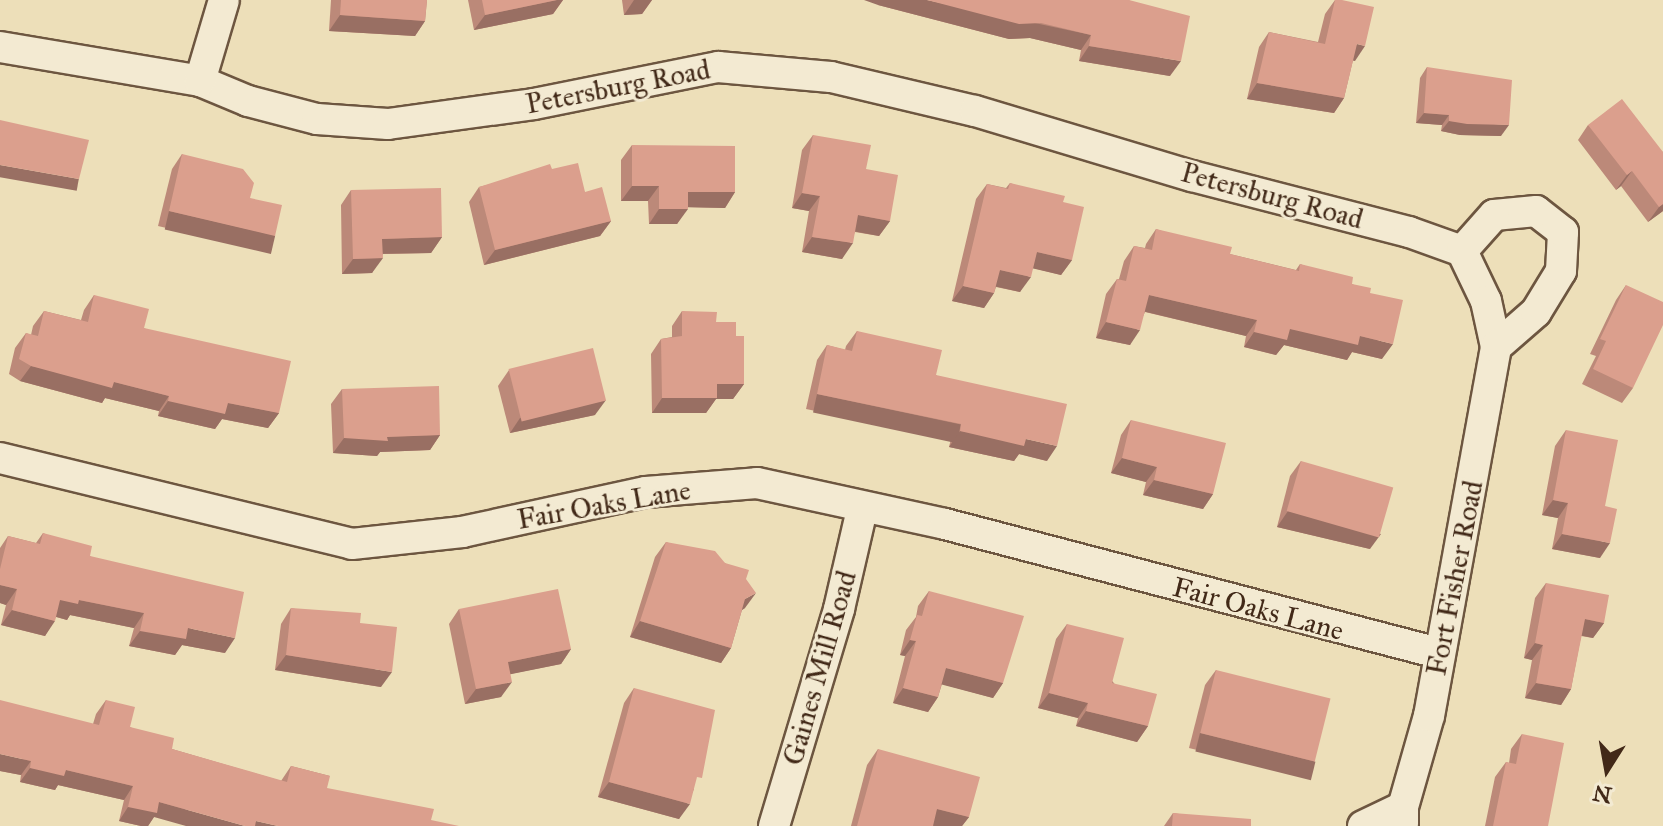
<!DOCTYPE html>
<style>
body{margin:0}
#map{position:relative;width:1663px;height:826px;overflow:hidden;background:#eddfb9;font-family:"IM FELL Great Primer",serif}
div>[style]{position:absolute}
.roads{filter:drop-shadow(2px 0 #6d5640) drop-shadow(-2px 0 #6d5640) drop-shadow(0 2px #6d5640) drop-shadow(0 -2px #6d5640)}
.minor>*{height:30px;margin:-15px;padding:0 15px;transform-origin:15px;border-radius:15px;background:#f3ead2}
.wall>*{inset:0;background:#bc8979}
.shaded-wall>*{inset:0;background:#996f63;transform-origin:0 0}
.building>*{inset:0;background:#db9f8d;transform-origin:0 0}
span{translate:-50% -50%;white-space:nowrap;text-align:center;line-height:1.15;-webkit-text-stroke:6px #f3ead2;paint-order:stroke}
.street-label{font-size:28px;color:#422918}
.north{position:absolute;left:1567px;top:730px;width:80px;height:80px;-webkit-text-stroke:6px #f3ead2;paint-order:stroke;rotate:191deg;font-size:22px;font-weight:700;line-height:32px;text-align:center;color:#422918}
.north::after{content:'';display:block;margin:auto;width:28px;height:36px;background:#422918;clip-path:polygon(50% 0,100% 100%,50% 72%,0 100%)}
</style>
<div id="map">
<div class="roads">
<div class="minor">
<i style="left:0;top:47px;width:203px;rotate:9.6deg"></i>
<i style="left:200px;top:81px;width:52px;rotate:22.6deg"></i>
<i style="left:248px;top:101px;width:71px;rotate:14.6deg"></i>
<i style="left:317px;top:119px;width:71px;rotate:4deg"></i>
<i style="left:388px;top:124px;width:147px;rotate:-7.8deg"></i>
<i style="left:534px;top:104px;width:188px;rotate:-11.4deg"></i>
<i style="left:718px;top:67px;width:113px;rotate:5.1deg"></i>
<i style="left:831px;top:77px;width:148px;rotate:13.3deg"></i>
<i style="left:975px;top:111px;width:227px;rotate:16.7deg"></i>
<i style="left:1192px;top:176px;width:224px;rotate:14.5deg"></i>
<i style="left:1409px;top:232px;width:56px;rotate:19.7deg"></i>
<i style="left:200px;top:81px;width:84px;rotate:-73.5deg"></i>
<i style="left:1462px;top:251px;width:55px;rotate:64.4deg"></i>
<i style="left:1486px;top:301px;width:47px;rotate:77.7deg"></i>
<i style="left:0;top:458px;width:362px;rotate:13.7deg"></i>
<i style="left:352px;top:544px;width:111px;rotate:-6.2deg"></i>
<i style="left:462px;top:532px;width:188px;rotate:-12.3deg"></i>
<i style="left:646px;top:492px;width:111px;rotate:-4.6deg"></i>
<i style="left:757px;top:483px;width:192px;rotate:12.3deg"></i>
<i style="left:945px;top:524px;width:510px;rotate:14.66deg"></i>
<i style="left:1403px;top:807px;width:95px;rotate:-74.1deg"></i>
<i style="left:1429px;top:716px;width:375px;rotate:-79.7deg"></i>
<i style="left:1496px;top:347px;width:53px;rotate:-41.2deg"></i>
<i style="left:1536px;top:312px;width:48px;rotate:-58.6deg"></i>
<i style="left:1561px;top:271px;width:39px;rotate:-87deg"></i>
<i style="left:1563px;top:232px;width:34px;rotate:-142deg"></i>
<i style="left:1536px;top:211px;width:42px;rotate:174.6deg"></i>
<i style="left:1494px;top:215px;width:48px;rotate:131.6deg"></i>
<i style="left:774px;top:826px;width:227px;rotate:-73.3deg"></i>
<i style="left:839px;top:609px;width:103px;rotate:-77deg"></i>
<i style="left:1363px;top:826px;width:44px;rotate:-25.4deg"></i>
<i style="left:1403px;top:807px;width:17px;rotate:90deg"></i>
</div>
</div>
<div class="wall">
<i style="clip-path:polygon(331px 0,427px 0,425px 21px,415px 36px,329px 31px)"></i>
<i style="clip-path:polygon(468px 0,563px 0,553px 14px,474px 30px)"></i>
<i style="clip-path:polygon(622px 0,652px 0,642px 14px,624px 15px)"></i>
<i style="clip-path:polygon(1129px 0,1170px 76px,1079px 61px,1081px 50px,1030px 38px,1009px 39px,878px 5px)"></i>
<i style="clip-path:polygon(1335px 0,1342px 0,1355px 61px,1353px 60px,1344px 98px,1334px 113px,1247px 99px,1259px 47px,1269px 32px,1318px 42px,1325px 14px)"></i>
<i style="clip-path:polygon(1427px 67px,1501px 136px,1460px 135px,1441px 131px,1442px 125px,1416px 123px,1420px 78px)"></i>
<i style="clip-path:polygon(1588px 125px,1663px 152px,1663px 211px,1648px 222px,1621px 186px,1616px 190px,1578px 140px)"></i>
<i style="clip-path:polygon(813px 135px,866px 169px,890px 221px,879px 236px,855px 232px,842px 259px,802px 252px,809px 211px,792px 208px,802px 150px)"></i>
<i style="clip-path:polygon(632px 145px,735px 192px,725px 208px,688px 207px,677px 224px,649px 224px,648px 201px,621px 201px,621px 160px)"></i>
<i style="clip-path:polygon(182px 154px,275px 236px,264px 251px,158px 226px,172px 169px)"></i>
<i style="clip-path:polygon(552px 169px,585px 192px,611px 221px,600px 236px,484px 265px,469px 202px,479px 187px)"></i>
<i style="clip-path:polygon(1010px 183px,1063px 202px,1072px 260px,1061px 275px,1033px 268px,1020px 292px,996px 287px,994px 293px,984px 308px,952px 301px,976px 199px,987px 184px,1006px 188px)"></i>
<i style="clip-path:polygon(351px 190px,442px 237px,431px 253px,383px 254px,372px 273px,342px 274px,341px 205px)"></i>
<i style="clip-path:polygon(1156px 229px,1230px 254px,1296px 270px,1300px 264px,1352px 284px,1370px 293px,1382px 359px,1352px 352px,1347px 360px,1284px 345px,1276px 355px,1244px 347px,1246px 336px,1145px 312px,1130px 345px,1096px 338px,1106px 294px,1117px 279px,1119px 279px,1124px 261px,1134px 246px,1145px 248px,1146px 244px)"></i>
<i style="clip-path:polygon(1626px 285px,1633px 388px,1622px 403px,1582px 384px,1596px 356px,1590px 354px,1616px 300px)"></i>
<i style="clip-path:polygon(94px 295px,144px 328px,279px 413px,268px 428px,222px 419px,215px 429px,158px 416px,159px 411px,105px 398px,102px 403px,20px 381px,9px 374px,15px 348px,26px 333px,31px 335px,33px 326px,44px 311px,81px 320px,84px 310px)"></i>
<i style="clip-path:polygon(682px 311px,716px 322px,736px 336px,744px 384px,733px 399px,716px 399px,706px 413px,652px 413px,651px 354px,661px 339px,672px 337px,672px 326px)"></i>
<i style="clip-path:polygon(857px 331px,936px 375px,1047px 461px,1019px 454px,1014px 461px,949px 447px,951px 439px,806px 409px,817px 360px,827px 345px,845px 350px,846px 346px)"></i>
<i style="clip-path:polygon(509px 370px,595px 415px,510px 433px,498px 386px)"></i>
<i style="clip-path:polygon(342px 389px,440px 435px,430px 450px,380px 452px,377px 456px,333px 453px,331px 404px)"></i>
<i style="clip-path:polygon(1131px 420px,1213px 494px,1203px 509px,1143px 495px,1146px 482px,1111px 473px,1121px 435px)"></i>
<i style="clip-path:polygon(1566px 430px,1605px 506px,1600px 558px,1552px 549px,1558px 518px,1542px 515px,1555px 446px)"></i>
<i style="clip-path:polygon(1301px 461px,1370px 549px,1277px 527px,1290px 476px)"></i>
<i style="clip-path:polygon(43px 533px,90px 556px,225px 653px,182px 645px,175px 655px,129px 646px,134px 628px,70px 615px,67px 620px,56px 617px,45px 636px,1px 625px,6px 605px,0 603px,0 548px,8px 536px,36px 543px)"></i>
<i style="clip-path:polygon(666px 542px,725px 563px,746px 579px,745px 608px,742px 610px,731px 648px,721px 663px,630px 637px,655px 557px)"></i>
<i style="clip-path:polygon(1546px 583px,1604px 623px,1593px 638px,1581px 636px,1571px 689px,1561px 705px,1525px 698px,1532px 660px,1524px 658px,1535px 598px)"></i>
<i style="clip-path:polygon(929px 591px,1003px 683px,993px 698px,942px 684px,938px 697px,928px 712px,893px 703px,905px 656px,900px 655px,906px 630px,916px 617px,918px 606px)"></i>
<i style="clip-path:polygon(291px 608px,360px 623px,381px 687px,275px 670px,281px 624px)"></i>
<i style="clip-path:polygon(459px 609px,571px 649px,561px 664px,510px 674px,501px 697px,465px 704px,449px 624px)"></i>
<i style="clip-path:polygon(1067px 624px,1148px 726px,1137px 742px,1076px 726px,1078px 718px,1038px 708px,1056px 639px)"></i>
<i style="clip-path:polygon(1216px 670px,1315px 762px,1305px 777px,1189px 748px,1205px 685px)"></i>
<i style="clip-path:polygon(634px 688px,694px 789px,679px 819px,598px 797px,624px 703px)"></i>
<i style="clip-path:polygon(106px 700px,130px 727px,172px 749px,281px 781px,291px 766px,330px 776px,154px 817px,148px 826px,141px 826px,119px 821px,124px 800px,58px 785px,55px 790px,20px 782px,21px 775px,0 771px,93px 724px,96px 714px)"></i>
<i style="clip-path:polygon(1522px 734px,1548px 826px,1485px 826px,1495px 777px,1506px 762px,1509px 763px,1511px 749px)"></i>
<i style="clip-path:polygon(878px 749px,969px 817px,962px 826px,851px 826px,867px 765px)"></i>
<i style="clip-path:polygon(1173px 813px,1251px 826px,1164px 826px)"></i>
</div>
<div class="shaded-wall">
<i style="clip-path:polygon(557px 0,563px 0,553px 14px,474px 30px,485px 15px)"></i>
<i style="clip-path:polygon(634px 0,652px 0,642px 14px,624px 15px)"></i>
<i style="clip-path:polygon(864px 0,927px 0,1091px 35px,1081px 50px,1030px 38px,1009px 39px,878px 5px)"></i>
<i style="clip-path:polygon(340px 15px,425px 21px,415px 36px,329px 31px)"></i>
<i style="clip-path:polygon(1357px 44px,1365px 46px,1355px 61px,1346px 59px)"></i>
<i style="clip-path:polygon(1089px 46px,1181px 61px,1170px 76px,1079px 61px)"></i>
<i style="clip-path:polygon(1257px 83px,1344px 98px,1334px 113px,1247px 99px)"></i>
<i style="clip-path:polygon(1424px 113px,1449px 115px,1442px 125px,1416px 123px)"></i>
<i style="clip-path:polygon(1449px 121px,1509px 125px,1501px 136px,1460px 135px,1441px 131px)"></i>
<i style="left:0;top:165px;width:80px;height:12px;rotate:10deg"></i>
<i style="clip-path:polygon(1632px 171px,1621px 186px,1616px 190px,1627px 175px)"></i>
<i style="clip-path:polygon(632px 186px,659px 186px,648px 201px,621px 201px)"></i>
<i style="clip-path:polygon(688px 192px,735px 192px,725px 208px,677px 207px)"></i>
<i style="clip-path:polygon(802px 193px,820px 196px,809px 211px,792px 208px)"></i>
<i style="clip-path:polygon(1663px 204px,1663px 211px,1648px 222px,1659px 207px)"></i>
<i style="clip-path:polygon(659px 209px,688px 209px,677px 224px,649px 224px)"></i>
<i style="left:169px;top:211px;width:109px;height:19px;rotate:13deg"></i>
<i style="clip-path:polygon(858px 215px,890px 221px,879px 236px,847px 230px)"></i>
<i style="clip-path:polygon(611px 221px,600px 236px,484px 265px,495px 250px)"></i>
<i style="clip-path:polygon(442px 237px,431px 253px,372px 254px,382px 239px)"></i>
<i style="clip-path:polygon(812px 237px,853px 243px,842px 259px,802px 252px)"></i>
<i style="clip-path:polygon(1037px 252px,1072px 260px,1061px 275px,1027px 267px)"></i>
<i style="clip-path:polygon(383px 258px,372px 273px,342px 274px,353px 259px)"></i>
<i style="clip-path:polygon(1000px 270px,1031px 277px,1020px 292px,989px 285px)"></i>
<i style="clip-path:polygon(963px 286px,994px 293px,984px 308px,952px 301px)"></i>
<i style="clip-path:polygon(1149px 295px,1257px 320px,1246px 336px,1138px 310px)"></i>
<i style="clip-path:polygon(1106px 322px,1140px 330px,1130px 345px,1096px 338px)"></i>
<i style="clip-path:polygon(1290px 329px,1360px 336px,1393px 344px,1382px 359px,1352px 352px,1347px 360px,1284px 345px,1276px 355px,1244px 347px,1254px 332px)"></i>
<i style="clip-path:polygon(31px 366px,114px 382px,169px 396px,159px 411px,105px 398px,102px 403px,20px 381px)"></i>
<i style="clip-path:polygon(717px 384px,744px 384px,733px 399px,716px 399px,706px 413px,652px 413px,662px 398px)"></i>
<i style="left:817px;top:394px;width:147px;height:19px;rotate:12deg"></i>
<i style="clip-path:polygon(606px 400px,595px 415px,510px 433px,520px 418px)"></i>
<i style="clip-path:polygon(168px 401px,228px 403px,279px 413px,268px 428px,222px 419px,215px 429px,158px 416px)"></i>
<i style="clip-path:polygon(960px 431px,1026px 439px,1057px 446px,1047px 461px,1019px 454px,1014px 461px,949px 447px)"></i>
<i style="clip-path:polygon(440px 435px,430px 450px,380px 452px,377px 456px,333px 453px,344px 438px)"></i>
<i style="clip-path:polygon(1122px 458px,1157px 467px,1146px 482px,1111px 473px)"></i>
<i style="clip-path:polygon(1154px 480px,1213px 494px,1203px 509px,1143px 495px)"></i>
<i style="clip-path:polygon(1553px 500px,1568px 503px,1558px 518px,1542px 515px)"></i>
<i style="clip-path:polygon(1288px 511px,1381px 534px,1370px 549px,1277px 527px)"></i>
<i style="clip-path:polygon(1562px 534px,1610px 543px,1600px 558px,1552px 549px)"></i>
<i style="clip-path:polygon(0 585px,17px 589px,6px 605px,0 603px)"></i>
<i style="clip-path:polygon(756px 593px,745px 608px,734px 615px,745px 599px)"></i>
<i style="clip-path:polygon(60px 600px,79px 600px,144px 613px,134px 628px,70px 615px,67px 620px,50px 615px)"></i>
<i style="clip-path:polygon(12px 610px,55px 621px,45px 636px,1px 625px)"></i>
<i style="clip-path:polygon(1585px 619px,1604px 623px,1593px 638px,1574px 634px)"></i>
<i style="clip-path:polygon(640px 621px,731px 648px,721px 663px,630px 637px)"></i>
<i style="clip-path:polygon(188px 628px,235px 638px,225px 653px,182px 645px,175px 655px,129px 646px,140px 631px)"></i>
<i style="clip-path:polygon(910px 640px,916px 641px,905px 656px,900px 655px)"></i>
<i style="clip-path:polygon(1535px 643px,1543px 645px,1532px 660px,1524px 658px)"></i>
<i style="clip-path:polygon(571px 649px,561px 664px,497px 677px,508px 662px)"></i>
<i style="clip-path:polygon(286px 655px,392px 672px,381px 687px,275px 670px)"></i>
<i style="clip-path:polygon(946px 668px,1003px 683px,993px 698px,936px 683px)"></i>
<i style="clip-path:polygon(512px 682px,501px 697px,465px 704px,476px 689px)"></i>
<i style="clip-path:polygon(1536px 683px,1571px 689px,1561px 705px,1525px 698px)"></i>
<i style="clip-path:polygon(903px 688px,938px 697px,928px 712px,893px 703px)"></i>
<i style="clip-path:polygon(1049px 693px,1088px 703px,1078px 718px,1038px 708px)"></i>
<i style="clip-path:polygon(1086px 711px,1148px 726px,1137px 742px,1076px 726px)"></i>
<i style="left:1200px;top:733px;width:119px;height:19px;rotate:14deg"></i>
<i style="clip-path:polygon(0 754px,31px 761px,21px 775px,0 771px)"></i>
<i style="clip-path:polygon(30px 768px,66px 770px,133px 786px,124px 800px,58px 785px,55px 790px,20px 782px)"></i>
<i style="clip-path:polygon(609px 782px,690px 804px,679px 819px,598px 797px)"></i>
<i style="clip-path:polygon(159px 802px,245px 826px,186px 826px,154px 817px,148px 826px,141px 826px,119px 821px,128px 807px)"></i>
<i style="clip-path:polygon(937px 809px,969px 817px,962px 826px,934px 826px,927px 824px)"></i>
<i style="clip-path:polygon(256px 821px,278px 826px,252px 826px)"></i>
</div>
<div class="building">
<i style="clip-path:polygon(341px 0,427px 0,425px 21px,340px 15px)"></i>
<i style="clip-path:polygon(482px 0,557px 0,485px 15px)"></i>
<i style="clip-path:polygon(927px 0,1129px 0,1190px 16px,1181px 61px,1089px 46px,1091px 35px,1041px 23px,1019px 24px)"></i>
<i style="clip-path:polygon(1335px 0,1342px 0,1374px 7px,1365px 46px,1357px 44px,1344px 98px,1257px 83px,1269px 32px,1325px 44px)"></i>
<i style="clip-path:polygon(1427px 67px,1512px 80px,1509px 125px,1467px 124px,1449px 121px,1449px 115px,1424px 113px)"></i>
<i style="clip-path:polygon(1622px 99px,1663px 152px,1663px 204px,1659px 207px,1632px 171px,1627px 175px,1588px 125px)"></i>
<i style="clip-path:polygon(0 120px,89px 140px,79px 179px,0 165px)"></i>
<i style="clip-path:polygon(813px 135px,871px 145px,866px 169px,898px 175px,890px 221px,858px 215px,853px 243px,812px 237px,820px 196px,802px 193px)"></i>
<i style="clip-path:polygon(632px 145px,735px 146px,735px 192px,688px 192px,688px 209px,659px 209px,659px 186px,632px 186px)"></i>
<i style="clip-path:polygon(182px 154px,243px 169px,254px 183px,250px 198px,282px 205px,275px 236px,169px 211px)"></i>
<i style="clip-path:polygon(578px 163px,585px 192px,602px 187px,611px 221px,495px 250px,479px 187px,550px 164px,552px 169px)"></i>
<i style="clip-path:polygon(1010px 183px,1065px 196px,1063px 202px,1084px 207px,1072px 260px,1037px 252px,1031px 277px,1000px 270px,994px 293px,963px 286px,987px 184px,1008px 189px)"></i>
<i style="clip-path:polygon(441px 188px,442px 237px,382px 239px,383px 258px,353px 259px,351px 190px)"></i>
<i style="clip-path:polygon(1156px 229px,1232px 247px,1230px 254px,1299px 271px,1300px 264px,1353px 277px,1352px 284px,1371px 288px,1370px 293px,1403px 300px,1393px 344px,1360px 336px,1358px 345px,1290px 329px,1287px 340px,1254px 332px,1257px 320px,1149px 295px,1140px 330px,1106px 322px,1117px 279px,1126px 281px,1134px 246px,1152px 250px)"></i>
<i style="clip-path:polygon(1626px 285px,1663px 302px,1663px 325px,1633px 388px,1593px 369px,1606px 341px,1600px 339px)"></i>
<i style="clip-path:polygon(94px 295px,149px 309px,144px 328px,291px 361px,279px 413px,228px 403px,225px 414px,168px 401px,169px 396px,114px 382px,112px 388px,31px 366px,19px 359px,26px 333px,38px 336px,44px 311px,88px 322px)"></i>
<i style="clip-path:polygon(682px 311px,717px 312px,716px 322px,736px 322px,736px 336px,744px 336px,744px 384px,717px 384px,717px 398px,662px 398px,661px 339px,682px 336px)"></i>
<i style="clip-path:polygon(857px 331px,942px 350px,936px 375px,1067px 404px,1057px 446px,1026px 439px,1024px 446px,960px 431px,961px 424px,817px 394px,827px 345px,852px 351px)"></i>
<i style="left:593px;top:348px;width:54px;height:87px;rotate:76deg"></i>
<i style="clip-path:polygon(439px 386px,440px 435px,387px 437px,388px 441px,344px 438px,342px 389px)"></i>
<i style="clip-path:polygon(1131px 420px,1226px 443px,1213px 494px,1154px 480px,1157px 467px,1122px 458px)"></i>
<i style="clip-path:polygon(1566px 430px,1618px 440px,1605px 506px,1617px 509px,1610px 543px,1562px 534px,1568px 503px,1553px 500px)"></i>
<i style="left:1301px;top:461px;width:96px;height:52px;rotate:16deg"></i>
<i style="clip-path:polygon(43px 533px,92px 546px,90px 556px,244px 592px,235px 638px,188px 628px,186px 639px,140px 631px,144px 613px,79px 600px,78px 604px,60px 600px,55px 621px,12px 610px,17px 589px,0 585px,0 569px,8px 536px,40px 544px)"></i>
<i style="clip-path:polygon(666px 542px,715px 551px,725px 563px,749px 570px,746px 579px,756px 593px,745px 599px,731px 648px,640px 621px)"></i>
<i style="clip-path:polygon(1546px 583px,1609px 595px,1604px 623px,1585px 619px,1571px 689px,1536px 683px,1543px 645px,1535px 643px)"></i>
<i style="clip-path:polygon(558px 589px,571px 649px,508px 662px,512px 682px,476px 689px,459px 609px)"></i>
<i style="clip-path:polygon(929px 591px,1024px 616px,1003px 683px,946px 668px,938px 697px,903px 688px,916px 641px,910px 640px,917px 615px,922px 616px)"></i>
<i style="clip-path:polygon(291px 608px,361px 613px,360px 623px,397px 627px,392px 672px,286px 655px)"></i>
<i style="clip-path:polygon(1067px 624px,1124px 638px,1112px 683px,1157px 694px,1148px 726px,1086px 711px,1088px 703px,1049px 693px)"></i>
<i style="left:1216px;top:670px;width:118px;height:65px;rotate:14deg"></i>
<i style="clip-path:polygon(634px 688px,715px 710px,702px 778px,697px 777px,690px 804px,609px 782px)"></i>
<i style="clip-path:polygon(0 700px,99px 725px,106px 700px,135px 707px,130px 727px,174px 738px,172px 749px,287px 782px,291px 766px,330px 776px,327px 788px,434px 809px,431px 820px,459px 826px,278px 826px,256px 821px,255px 826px,245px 826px,159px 802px,157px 813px,128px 807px,133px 786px,66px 770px,64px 776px,30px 768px,31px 761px,0 754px)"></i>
<i style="clip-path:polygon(1522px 734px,1564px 743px,1548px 826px,1493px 826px,1506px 762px,1516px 764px)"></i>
<i style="clip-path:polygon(878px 749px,980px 777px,969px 817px,937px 809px,933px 826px,857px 826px)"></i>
<i style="clip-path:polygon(1173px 813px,1251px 819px,1251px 826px,1172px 826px)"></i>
</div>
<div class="street-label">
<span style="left:618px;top:87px;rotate:-11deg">Petersburg Road</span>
<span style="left:1272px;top:196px;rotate:15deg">Petersburg Road</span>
<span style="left:604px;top:505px;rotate:-10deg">Fair Oaks Lane</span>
<span style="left:1455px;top:578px;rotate:-79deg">Fort Fisher Road</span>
<span style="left:1258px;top:609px;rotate:15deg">Fair Oaks Lane</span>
<span style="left:820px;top:668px;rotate:-74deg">Gaines Mill Road</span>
</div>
<div class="north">N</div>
</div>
